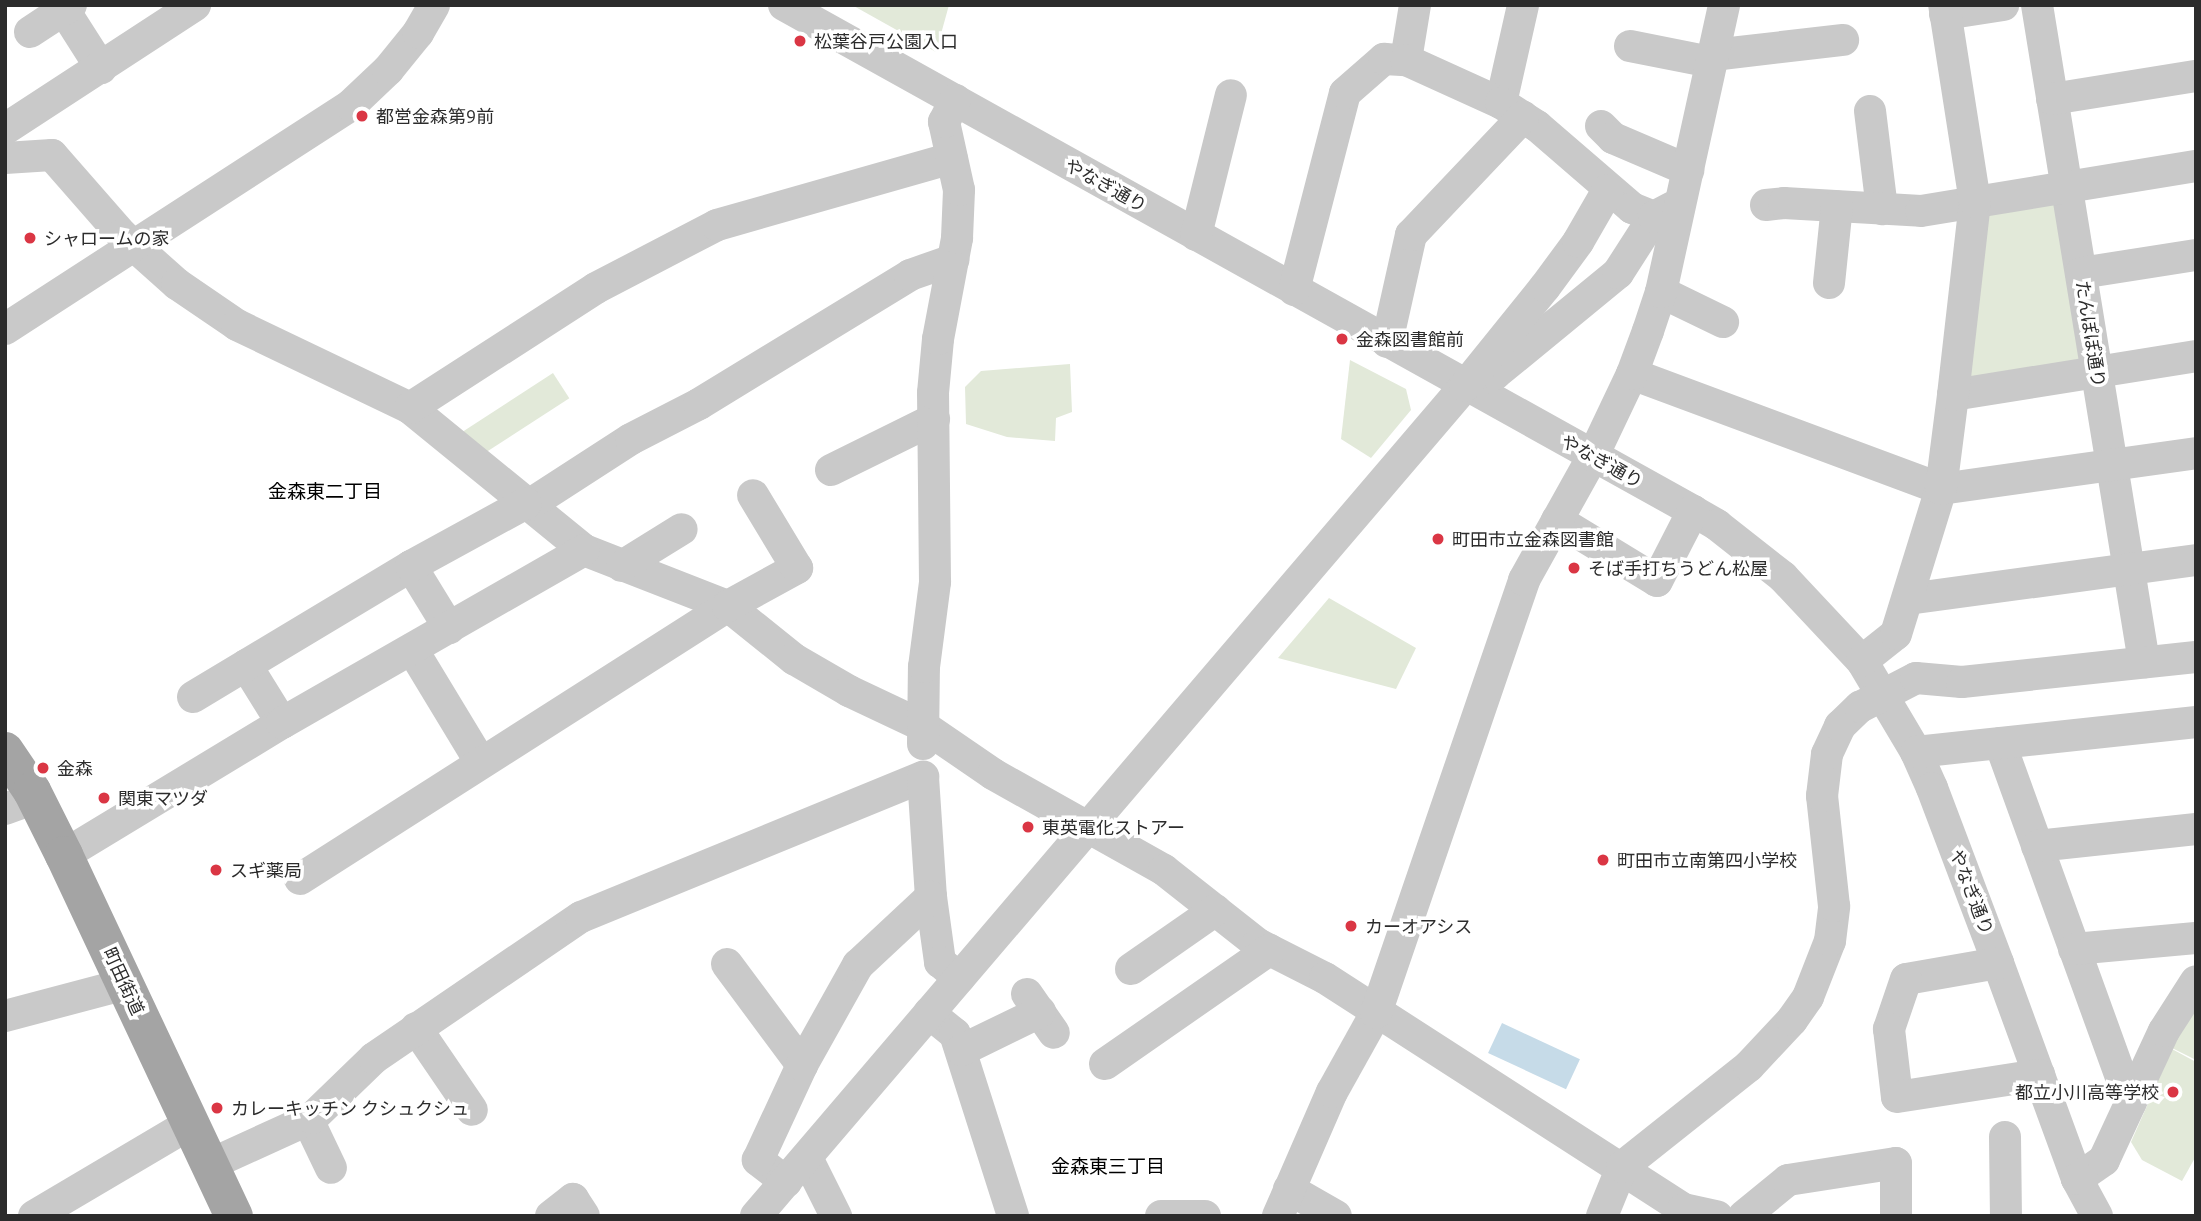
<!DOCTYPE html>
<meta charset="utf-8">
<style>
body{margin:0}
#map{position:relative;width:2201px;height:1221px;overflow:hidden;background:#fff;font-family:Ubuntu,"Noto Sans JP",sans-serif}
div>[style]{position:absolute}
.green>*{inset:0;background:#e2e9d9;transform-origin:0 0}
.water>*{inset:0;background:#c6dbe8;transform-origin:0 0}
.minor>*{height:32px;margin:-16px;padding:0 16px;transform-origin:16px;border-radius:16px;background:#c9c9c9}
.major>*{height:38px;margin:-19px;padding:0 19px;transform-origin:19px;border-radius:19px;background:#a4a4a4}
.dots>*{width:19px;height:19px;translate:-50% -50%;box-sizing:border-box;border:4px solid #fff;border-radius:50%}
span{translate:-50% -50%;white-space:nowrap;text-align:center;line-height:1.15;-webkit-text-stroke:7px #fff;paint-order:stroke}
.poi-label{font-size:18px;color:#2c2c2c}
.left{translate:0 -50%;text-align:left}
.right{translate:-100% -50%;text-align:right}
.street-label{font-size:18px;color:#2c2c2c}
.neighbourhood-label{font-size:19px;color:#000}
.frame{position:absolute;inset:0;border:7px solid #2c2c2c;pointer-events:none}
</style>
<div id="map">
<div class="green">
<i style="clip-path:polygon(852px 5px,949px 5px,936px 52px)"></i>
<i style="clip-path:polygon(2050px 198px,2060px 205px,2084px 353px,2078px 364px,1971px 383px,1963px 376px,1980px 218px)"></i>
<i style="clip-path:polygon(1350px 360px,1406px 389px,1411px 410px,1371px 458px,1341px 439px)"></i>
<i style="clip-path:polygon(1070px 364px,1072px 412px,1056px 418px,1055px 441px,1007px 437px,966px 424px,965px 387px,981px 371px)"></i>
<i style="left:553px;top:373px;width:30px;height:111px;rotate:57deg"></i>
<i style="clip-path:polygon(1329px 598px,1416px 648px,1396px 689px,1278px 658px)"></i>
<i style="clip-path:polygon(2196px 1006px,2196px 1060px,2172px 1048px)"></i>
<i style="clip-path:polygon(2172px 1049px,2196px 1062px,2196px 1156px,2182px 1181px,2142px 1160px,2131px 1142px)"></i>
</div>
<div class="water">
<i style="left:1502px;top:1023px;width:86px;height:33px;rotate:25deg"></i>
</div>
<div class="minor">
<i style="left:784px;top:5px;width:1040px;rotate:29.1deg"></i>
<i style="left:1693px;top:511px;width:28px;rotate:30deg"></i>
<i style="left:1717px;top:525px;width:84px;rotate:38.2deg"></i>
<i style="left:1783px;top:577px;width:115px;rotate:46.8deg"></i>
<i style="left:1862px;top:661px;width:106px;rotate:59.3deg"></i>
<i style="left:1916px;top:752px;width:39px;rotate:66deg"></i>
<i style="left:1932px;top:788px;width:187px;rotate:69.3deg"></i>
<i style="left:1998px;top:963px;width:230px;rotate:69.9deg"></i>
<i style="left:2077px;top:1179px;width:42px;rotate:61.6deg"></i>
<i style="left:2037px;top:5px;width:666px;rotate:80.75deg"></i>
<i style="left:64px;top:10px;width:69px;rotate:57.5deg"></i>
<i style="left:1945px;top:14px;width:59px;rotate:-8.8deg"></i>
<i style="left:30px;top:32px;width:49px;rotate:-33.4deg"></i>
<i style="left:1630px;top:46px;width:83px;rotate:11.2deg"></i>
<i style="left:1713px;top:55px;width:131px;rotate:-6.6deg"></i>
<i style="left:1406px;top:60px;width:56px;rotate:-80.7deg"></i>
<i style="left:2052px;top:99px;width:146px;rotate:-9.1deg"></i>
<i style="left:1501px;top:103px;width:100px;rotate:-77.3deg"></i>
<i style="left:1870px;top:111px;width:99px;rotate:83deg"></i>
<i style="left:1601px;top:126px;width:17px;rotate:45deg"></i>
<i style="left:1613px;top:138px;width:82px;rotate:23.1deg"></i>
<i style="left:5px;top:129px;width:227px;rotate:-33.1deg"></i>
<i style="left:5px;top:158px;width:47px;rotate:-3.7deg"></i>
<i style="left:52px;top:155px;width:106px;rotate:48.8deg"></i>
<i style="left:122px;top:235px;width:74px;rotate:41.7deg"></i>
<i style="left:177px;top:284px;width:73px;rotate:34.3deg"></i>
<i style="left:237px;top:325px;width:192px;rotate:25.6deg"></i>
<i style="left:410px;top:408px;width:225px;rotate:39.2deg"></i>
<i style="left:584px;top:550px;width:155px;rotate:21.3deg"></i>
<i style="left:728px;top:606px;width:85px;rotate:38.8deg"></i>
<i style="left:794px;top:659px;width:64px;rotate:30.2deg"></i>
<i style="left:849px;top:691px;width:82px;rotate:25.3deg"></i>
<i style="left:923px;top:726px;width:85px;rotate:34.4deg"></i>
<i style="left:993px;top:774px;width:196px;rotate:29.3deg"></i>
<i style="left:1164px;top:870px;width:120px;rotate:38.2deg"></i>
<i style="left:1258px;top:944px;width:75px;rotate:26.9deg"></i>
<i style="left:1325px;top:978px;width:426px;rotate:32.8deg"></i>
<i style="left:1683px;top:1209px;width:35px;rotate:12deg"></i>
<i style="left:1766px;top:205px;width:18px;rotate:-6deg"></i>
<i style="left:1784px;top:203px;width:137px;rotate:3.3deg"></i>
<i style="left:1921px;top:211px;width:279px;rotate:-9.3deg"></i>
<i style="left:1196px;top:235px;width:144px;rotate:-76deg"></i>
<i style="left:2081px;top:273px;width:116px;rotate:-8.9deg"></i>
<i style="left:1829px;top:283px;width:77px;rotate:-84.1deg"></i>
<i style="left:1294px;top:290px;width:203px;rotate:-75.5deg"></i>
<i style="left:1345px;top:93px;width:52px;rotate:-41.1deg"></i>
<i style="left:1384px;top:59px;width:22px;rotate:3deg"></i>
<i style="left:1406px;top:60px;width:104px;rotate:24.4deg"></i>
<i style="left:1501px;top:103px;width:43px;rotate:32.6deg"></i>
<i style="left:1537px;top:126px;width:125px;rotate:40.8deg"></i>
<i style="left:1632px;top:208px;width:24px;rotate:22deg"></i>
<i style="left:1661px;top:292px;width:69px;rotate:25.8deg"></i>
<i style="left:5px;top:329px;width:412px;rotate:-32.9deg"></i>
<i style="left:351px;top:105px;width:51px;rotate:-43.4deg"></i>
<i style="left:388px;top:70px;width:48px;rotate:-51deg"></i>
<i style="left:418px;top:33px;width:32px;rotate:-60deg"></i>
<i style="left:1387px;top:342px;width:110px;rotate:-77.4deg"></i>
<i style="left:1411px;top:235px;width:163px;rotate:-46.5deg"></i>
<i style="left:1632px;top:374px;width:330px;rotate:20.4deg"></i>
<i style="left:1941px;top:489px;width:258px;rotate:-8deg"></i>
<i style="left:1476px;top:381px;width:20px;rotate:-20deg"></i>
<i style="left:1495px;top:374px;width:159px;rotate:-39.4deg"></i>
<i style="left:1618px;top:273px;width:67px;rotate:-57.3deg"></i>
<i style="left:1654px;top:217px;width:21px;rotate:-28deg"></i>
<i style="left:1953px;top:395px;width:246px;rotate:-9.1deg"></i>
<i style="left:410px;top:408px;width:221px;rotate:-32.8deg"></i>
<i style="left:596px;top:288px;width:136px;rotate:-27.5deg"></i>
<i style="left:717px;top:225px;width:244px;rotate:-15.9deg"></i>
<i style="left:831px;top:470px;width:115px;rotate:-26.3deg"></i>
<i style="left:529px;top:505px;width:121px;rotate:-32.9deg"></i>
<i style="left:631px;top:439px;width:76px;rotate:-27.2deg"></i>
<i style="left:699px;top:404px;width:247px;rotate:-31.4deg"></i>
<i style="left:910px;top:275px;width:46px;rotate:-19.2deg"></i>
<i style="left:1557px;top:520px;width:117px;rotate:31.4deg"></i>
<i style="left:1657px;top:581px;width:79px;rotate:-62.8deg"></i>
<i style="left:411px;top:566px;width:73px;rotate:58.5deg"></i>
<i style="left:622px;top:566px;width:70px;rotate:-31.7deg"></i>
<i style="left:1908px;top:599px;width:291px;rotate:-7.7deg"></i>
<i style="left:412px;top:649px;width:133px;rotate:58.8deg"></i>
<i style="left:1862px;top:661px;width:43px;rotate:-38.5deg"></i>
<i style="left:1896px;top:634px;width:152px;rotate:-72.8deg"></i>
<i style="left:1941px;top:489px;width:95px;rotate:-82.7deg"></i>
<i style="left:1953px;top:395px;width:194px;rotate:-83.5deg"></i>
<i style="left:1975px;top:202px;width:199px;rotate:-98.9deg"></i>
<i style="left:246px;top:665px;width:68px;rotate:58.2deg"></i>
<i style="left:193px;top:697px;width:254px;rotate:-31deg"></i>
<i style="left:411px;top:566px;width:131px;rotate:-28.7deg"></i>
<i style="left:2000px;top:743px;width:383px;rotate:70.1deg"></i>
<i style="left:923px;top:744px;width:77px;rotate:-89.3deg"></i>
<i style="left:924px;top:667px;width:86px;rotate:-82.6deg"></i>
<i style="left:935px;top:582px;width:189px;rotate:-90.6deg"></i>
<i style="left:933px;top:393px;width:54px;rotate:-84.7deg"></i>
<i style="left:938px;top:339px;width:103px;rotate:-79.3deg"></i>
<i style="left:957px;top:238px;width:48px;rotate:-87.6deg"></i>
<i style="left:959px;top:190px;width:70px;rotate:-102.4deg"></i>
<i style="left:944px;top:122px;width:25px;rotate:-63deg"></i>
<i style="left:1916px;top:752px;width:282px;rotate:-6.1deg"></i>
<i style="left:5px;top:809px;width:33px;rotate:-20deg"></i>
<i style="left:2037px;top:846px;width:160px;rotate:-6.1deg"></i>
<i style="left:64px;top:855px;width:255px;rotate:-31.2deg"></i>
<i style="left:282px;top:723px;width:348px;rotate:-29.8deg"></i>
<i style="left:300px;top:879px;width:508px;rotate:-32.53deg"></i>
<i style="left:728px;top:606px;width:79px;rotate:-28.8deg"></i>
<i style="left:797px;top:568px;width:85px;rotate:-121.1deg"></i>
<i style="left:2074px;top:949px;width:122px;rotate:-5.2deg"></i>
<i style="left:1998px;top:963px;width:93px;rotate:170.1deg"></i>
<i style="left:1906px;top:979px;width:53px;rotate:108.8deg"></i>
<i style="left:1889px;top:1029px;width:68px;rotate:83.3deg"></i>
<i style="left:1897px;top:1097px;width:144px;rotate:-8.8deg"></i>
<i style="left:727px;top:964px;width:126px;rotate:53.4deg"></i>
<i style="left:1131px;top:969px;width:103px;rotate:-34.8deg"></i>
<i style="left:1027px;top:994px;width:47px;rotate:55.3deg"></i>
<i style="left:929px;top:1013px;width:33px;rotate:39deg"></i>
<i style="left:955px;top:1034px;width:191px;rotate:72.3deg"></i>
<i style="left:5px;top:1016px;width:125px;rotate:-14.8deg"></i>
<i style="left:416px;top:1028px;width:99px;rotate:55.7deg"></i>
<i style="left:962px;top:1050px;width:87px;rotate:-26deg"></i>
<i style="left:1105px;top:1064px;width:200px;rotate:-34.8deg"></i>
<i style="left:308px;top:1120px;width:53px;rotate:64.4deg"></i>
<i style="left:2005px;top:1137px;width:79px;rotate:89.3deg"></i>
<i style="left:807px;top:1158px;width:65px;rotate:63.4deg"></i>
<i style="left:211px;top:1164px;width:111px;rotate:-24.5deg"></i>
<i style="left:312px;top:1118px;width:86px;rotate:-44.1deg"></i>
<i style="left:374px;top:1058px;width:250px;rotate:-34.3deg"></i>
<i style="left:581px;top:917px;width:370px;rotate:-22.3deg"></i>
<i style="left:923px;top:777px;width:120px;rotate:86.2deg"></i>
<i style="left:931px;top:897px;width:66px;rotate:82.1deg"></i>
<i style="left:940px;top:962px;width:25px;rotate:40deg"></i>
<i style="left:2077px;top:1179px;width:33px;rotate:-35deg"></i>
<i style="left:2104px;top:1160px;width:142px;rotate:-65.1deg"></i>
<i style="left:2164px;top:1031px;width:59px;rotate:-57.4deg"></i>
<i style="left:786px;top:1182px;width:36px;rotate:-142deg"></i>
<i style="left:758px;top:1160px;width:105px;rotate:-65.1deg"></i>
<i style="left:802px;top:1065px;width:115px;rotate:-60.8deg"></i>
<i style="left:858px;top:965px;width:100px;rotate:-43deg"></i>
<i style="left:1289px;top:1189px;width:54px;rotate:29.9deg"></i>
<i style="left:34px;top:1216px;width:182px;rotate:-30.6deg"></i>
<i style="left:551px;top:1216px;width:28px;rotate:-38deg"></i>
<i style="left:573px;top:1199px;width:20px;rotate:57deg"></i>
<i style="left:756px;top:1216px;width:1092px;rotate:-49.5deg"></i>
<i style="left:1465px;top:386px;width:127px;rotate:-51.1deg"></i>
<i style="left:1545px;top:287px;width:56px;rotate:-53.7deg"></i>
<i style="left:1578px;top:242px;width:60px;rotate:-60deg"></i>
<i style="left:1161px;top:1216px;width:44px"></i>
<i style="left:1278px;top:1216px;width:135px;rotate:-66.5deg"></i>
<i style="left:1332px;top:1092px;width:90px;rotate:-60.9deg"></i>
<i style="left:1376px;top:1013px;width:458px;rotate:-71.1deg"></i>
<i style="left:1524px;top:580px;width:142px;rotate:-60.9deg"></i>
<i style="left:1593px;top:456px;width:91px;rotate:-64.6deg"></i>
<i style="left:1632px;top:374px;width:46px;rotate:-69.6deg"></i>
<i style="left:1648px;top:331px;width:41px;rotate:-71.6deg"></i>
<i style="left:1661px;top:292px;width:294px;rotate:-77.6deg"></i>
<i style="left:1602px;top:1216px;width:53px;rotate:-67.8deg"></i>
<i style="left:1622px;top:1167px;width:162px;rotate:-38.5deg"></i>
<i style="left:1749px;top:1066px;width:63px;rotate:-46.9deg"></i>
<i style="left:1792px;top:1020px;width:28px;rotate:-55deg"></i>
<i style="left:1808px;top:997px;width:60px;rotate:-68.6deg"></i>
<i style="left:1830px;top:941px;width:35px;rotate:-83deg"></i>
<i style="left:1834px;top:906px;width:111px;rotate:-96.2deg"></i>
<i style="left:1822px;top:796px;width:42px;rotate:-83.2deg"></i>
<i style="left:1827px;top:754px;width:31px;rotate:-65deg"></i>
<i style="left:1840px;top:726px;width:28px;rotate:-44deg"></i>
<i style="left:1860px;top:707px;width:63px;rotate:-27.4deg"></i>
<i style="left:1916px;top:678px;width:46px;rotate:5deg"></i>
<i style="left:1962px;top:682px;width:235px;rotate:-6.1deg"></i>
<i style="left:1744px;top:1216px;width:57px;rotate:-39.3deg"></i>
<i style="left:1788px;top:1180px;width:109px;rotate:-8.9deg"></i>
<i style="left:1896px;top:1163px;width:53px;rotate:90deg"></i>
</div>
<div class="major">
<i style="left:5px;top:751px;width:48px;rotate:56deg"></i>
<i style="left:32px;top:791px;width:72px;rotate:63.4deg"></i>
<i style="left:64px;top:855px;width:399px;rotate:64.8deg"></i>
</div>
<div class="dots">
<i style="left:800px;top:41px;background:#da3644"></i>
<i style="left:362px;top:116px;background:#da3644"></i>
<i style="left:30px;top:238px;background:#da3644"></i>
<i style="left:1342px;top:339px;background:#da3644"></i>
<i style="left:1438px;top:539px;background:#da3644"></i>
<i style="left:1574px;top:568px;background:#da3644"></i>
<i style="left:43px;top:768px;background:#da3644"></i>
<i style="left:104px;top:798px;background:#da3644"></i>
<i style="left:1028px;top:827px;background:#da3644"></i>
<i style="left:1603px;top:860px;background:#da3644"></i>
<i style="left:216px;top:870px;background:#da3644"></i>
<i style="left:1351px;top:926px;background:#da3644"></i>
<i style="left:2173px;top:1092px;background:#da3644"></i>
<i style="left:217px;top:1108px;background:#da3644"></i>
</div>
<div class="poi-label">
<span class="left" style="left:814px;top:41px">松葉谷戸公園入口</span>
<span class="left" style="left:376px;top:116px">都営金森第9前</span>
<span class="left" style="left:44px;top:238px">シャロームの家</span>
<span class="left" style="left:1356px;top:339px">金森図書館前</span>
<span class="left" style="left:1452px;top:539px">町田市立金森図書館</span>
<span class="left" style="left:1588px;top:568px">そば手打ちうどん松屋</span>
<span class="left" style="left:57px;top:768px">金森</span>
<span class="left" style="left:118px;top:798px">関東マツダ</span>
<span class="left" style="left:1042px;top:827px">東英電化ストアー</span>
<span class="left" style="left:1617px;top:860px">町田市立南第四小学校</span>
<span class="left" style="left:230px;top:870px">スギ薬局</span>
<span class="left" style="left:1365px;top:926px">カーオアシス</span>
<span class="right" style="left:2159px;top:1092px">都立小川高等学校</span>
<span class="left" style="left:231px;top:1108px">カレーキッチン クシュクシュ</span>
</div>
<div class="street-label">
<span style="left:1106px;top:185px;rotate:29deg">やなぎ通り</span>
<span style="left:2091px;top:334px;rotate:81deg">たんぽぽ通り</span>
<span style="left:1602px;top:461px;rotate:29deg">やなぎ通り</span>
<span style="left:1972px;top:892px;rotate:69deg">やなぎ通り</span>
<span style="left:124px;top:981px;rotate:65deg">町田街道</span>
</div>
<div class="neighbourhood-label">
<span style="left:325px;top:492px">金森東二丁目</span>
<span style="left:1108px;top:1167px">金森東三丁目</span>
</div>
<div class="frame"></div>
</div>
